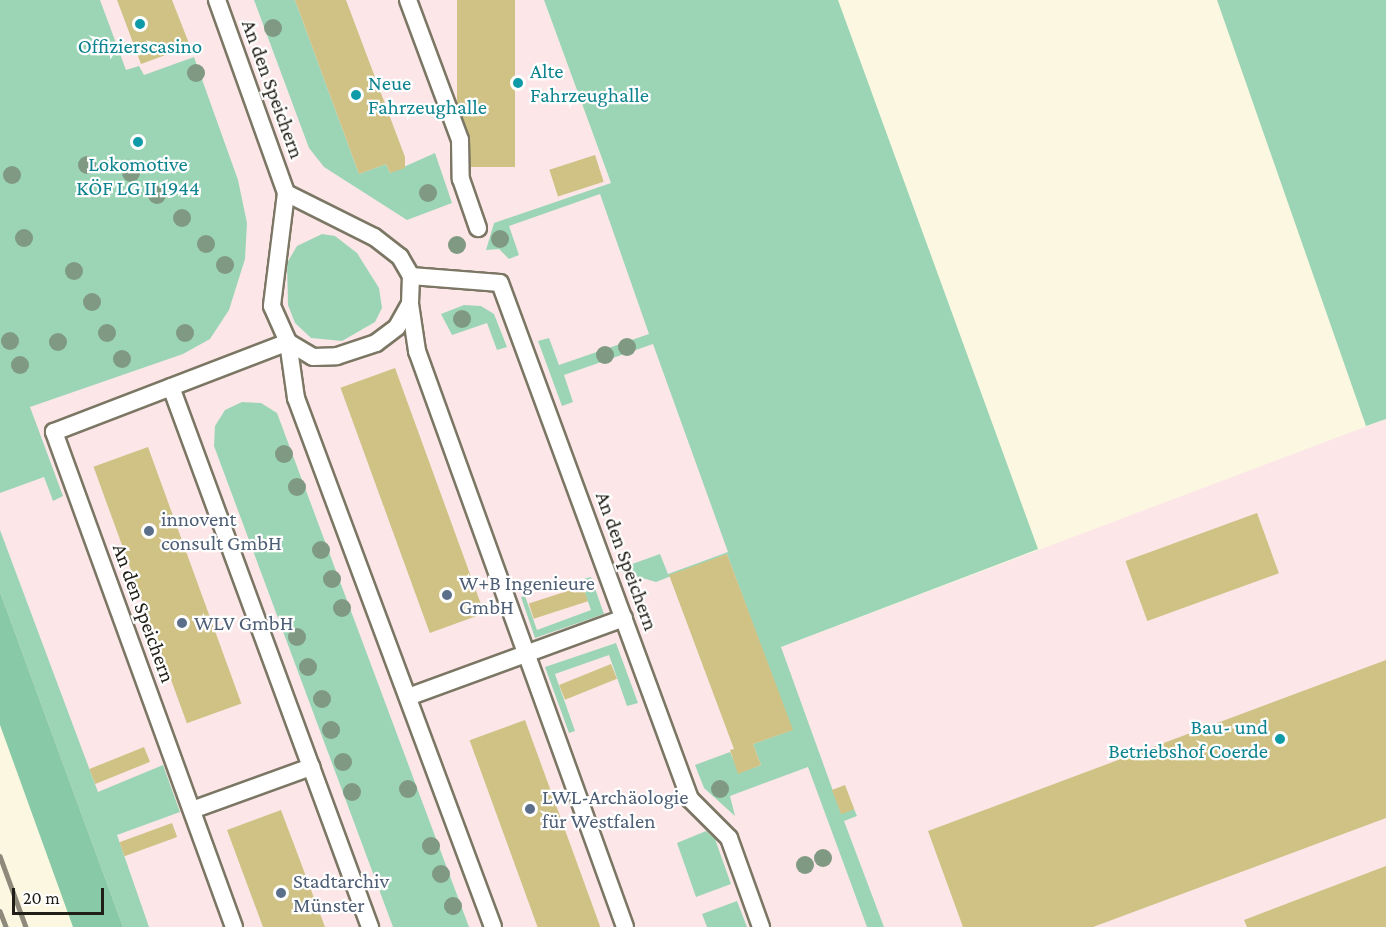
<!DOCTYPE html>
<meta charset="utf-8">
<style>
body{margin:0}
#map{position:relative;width:1386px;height:927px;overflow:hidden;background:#fcf7e1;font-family:"Crimson Pro",serif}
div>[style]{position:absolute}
.industrial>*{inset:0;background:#fce6e8}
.green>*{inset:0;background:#9cd5b6}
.forest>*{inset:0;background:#88c9a7}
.building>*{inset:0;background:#d0c284;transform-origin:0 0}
.roads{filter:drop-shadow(2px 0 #7b7764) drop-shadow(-2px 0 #7b7764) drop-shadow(0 2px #7b7764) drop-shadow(0 -2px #7b7764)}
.lane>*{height:16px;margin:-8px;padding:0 8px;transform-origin:8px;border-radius:8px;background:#fff}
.rail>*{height:4.5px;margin:-2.25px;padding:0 2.25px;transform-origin:2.25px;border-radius:2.25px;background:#8e8a7b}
.trees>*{width:18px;height:18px;margin:-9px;border-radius:50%;background:#809982}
.dots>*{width:16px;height:16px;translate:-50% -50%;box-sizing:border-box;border:3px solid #fff;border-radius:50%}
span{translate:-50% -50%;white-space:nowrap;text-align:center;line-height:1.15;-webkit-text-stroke:4.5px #fff;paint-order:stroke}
.culture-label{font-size:21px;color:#0d838f}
.left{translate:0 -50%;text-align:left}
.right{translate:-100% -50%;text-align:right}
.street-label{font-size:21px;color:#201e16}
.service-label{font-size:21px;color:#4e5e75}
.scale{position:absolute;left:12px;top:888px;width:92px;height:27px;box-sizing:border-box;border:3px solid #201e16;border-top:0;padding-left:8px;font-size:18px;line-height:21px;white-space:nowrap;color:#201e16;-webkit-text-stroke:4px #fff;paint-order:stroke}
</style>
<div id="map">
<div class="industrial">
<i style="clip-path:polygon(0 0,544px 0,781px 647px,1386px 419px,1386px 927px,108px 927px,0 632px)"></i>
</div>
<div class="green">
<i style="clip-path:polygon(0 0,100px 0,126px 70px,139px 66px,144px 75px,194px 57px,238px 180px,247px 223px,245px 259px,229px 310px,210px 339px,183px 354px,30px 407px,63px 496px,53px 501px,44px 477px,0 493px)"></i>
<i style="clip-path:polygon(254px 0,295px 0,359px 174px,386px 164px,390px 173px,435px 153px,452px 203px,407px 220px,324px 167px,309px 148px)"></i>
<i style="clip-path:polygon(544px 0,838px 0,1038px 549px,781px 647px,841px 813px,854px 809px,857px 816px,844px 821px,884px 927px,867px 927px,808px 767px,730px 796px,735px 816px,704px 788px,695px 765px,730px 752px,739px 773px,761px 765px,753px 744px,792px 730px,727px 554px,656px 582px,622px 572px,621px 568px,660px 554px,668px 574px,728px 552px,653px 344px,564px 375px,573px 402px,562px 406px,538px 341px,549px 338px,559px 365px,649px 334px,600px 194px,509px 226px,519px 255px,509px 259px,499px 249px,486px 250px,494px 223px,611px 183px)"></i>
<i style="clip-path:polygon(1217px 0,1386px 0,1386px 419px,1366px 426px)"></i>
<i style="clip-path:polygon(322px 234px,335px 236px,357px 253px,379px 288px,382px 308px,375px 322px,342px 341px,311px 338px,295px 323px,288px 305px,287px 263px,297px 246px)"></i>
<i style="clip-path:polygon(464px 305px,481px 306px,494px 314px,507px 347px,497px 350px,487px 323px,452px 335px,441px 314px)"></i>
<i style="clip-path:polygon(242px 402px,261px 403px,277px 413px,469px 927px,393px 927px,214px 446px,215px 426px,225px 410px)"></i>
<i style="clip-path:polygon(0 530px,98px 792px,163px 765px,180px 812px,117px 835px,149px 927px,123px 927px,0 592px)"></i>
<i style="clip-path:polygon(591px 577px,604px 614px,535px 638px,521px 597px,525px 596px,537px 630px,591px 610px,580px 580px)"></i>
<i style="clip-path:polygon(616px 643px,638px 703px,627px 706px,609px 655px,555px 674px,575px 731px,569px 733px,545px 667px)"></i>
<i style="clip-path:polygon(706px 831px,715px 839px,731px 884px,696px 897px,677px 843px)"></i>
<i style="clip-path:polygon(737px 901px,747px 927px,707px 927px,702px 914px)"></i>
</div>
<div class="forest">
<i style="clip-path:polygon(0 592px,123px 927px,73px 927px,0 725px)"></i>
</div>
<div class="building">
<i style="clip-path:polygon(117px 0,172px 0,190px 46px,141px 64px)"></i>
<i style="clip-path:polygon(295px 0,346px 0,405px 157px,405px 168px,390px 173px,386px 164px,359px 174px)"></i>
<i style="left:457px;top:0;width:58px;height:167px"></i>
<i style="left:595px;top:155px;width:28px;height:48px;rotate:72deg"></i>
<i style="left:395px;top:368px;width:261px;height:58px;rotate:70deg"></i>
<i style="left:148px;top:447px;width:273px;height:58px;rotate:70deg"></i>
<i style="left:1257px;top:513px;width:64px;height:140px;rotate:70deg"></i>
<i style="clip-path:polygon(727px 554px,793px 730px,753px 744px,761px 765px,738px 774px,730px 750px,734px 749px,669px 575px)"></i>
<i style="left:583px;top:586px;width:16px;height:57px;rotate:72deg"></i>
<i style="clip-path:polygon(1386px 660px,1386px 818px,1093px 927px,963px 927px,928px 831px)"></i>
<i style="left:611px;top:664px;width:16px;height:56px;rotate:68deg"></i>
<i style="left:525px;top:720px;width:221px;height:59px;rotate:70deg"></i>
<i style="left:144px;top:747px;width:16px;height:59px;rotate:68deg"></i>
<i style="left:845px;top:785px;width:26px;height:14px;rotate:69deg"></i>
<i style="clip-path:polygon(281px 810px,325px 927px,263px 927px,227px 830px)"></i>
<i style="left:172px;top:823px;width:15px;height:56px;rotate:70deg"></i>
<i style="clip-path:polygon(1386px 866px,1386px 927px,1247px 927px,1244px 920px)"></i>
</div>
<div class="roads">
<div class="lane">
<i style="left:217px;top:0;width:205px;rotate:70.3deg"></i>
<i style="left:286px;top:193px;width:114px;rotate:97.1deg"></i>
<i style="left:272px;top:306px;width:39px;rotate:66deg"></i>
<i style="left:288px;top:342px;width:29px;rotate:31deg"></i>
<i style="left:313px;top:357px;width:24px;rotate:-2deg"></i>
<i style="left:337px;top:356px;width:41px;rotate:-18.4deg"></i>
<i style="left:376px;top:343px;width:26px;rotate:-37deg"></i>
<i style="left:397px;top:327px;width:26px;rotate:-61deg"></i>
<i style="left:410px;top:304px;width:28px;rotate:-88deg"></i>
<i style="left:411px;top:276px;width:22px;rotate:-120deg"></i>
<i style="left:400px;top:257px;width:33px;rotate:-142deg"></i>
<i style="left:374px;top:237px;width:98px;rotate:-153.4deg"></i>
<i style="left:408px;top:0;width:149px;rotate:69.6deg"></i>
<i style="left:460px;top:140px;width:39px;rotate:89deg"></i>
<i style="left:461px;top:179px;width:52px;rotate:70.9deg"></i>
<i style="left:411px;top:276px;width:89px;rotate:4.5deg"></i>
<i style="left:500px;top:283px;width:550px;rotate:69.79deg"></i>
<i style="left:690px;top:799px;width:55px;rotate:45deg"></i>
<i style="left:729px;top:838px;width:95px;rotate:70.2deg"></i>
<i style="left:410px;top:304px;width:48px;rotate:81.5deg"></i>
<i style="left:417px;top:351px;width:612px;rotate:70.14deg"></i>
<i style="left:171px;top:387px;width:576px;rotate:69.77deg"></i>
<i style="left:408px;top:697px;width:230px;rotate:-20.1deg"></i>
<i style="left:192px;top:810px;width:127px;rotate:-19.9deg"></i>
<i style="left:234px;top:927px;width:527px;rotate:-109.98deg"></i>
<i style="left:54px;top:432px;width:251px;rotate:-21deg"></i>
<i style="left:288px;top:342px;width:57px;rotate:81.9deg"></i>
<i style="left:296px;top:398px;width:564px;rotate:69.57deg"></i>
</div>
</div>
<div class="rail">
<i style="left:0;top:856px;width:76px;rotate:69.9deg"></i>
<i style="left:0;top:911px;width:17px;rotate:69deg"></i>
</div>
<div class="trees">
<i style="left:273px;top:28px"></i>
<i style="left:196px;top:73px"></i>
<i style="left:87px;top:165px"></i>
<i style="left:131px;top:173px"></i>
<i style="left:12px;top:175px"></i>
<i style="left:428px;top:193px"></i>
<i style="left:157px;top:195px"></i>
<i style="left:182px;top:218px"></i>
<i style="left:24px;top:238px"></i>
<i style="left:500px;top:239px"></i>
<i style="left:206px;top:244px"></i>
<i style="left:457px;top:245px"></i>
<i style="left:225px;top:265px"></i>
<i style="left:74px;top:271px"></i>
<i style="left:92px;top:302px"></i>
<i style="left:462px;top:319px"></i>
<i style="left:107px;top:333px"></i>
<i style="left:185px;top:333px"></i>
<i style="left:10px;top:341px"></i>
<i style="left:58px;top:342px"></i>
<i style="left:627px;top:347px"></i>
<i style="left:605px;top:355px"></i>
<i style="left:122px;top:359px"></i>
<i style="left:20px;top:365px"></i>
<i style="left:284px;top:454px"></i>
<i style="left:297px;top:487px"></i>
<i style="left:321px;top:550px"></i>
<i style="left:332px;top:579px"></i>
<i style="left:342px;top:608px"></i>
<i style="left:297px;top:637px"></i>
<i style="left:308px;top:667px"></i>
<i style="left:322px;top:699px"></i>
<i style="left:331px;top:730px"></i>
<i style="left:343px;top:762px"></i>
<i style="left:408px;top:789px"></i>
<i style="left:720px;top:789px"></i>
<i style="left:352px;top:792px"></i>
<i style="left:431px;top:846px"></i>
<i style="left:823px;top:858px"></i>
<i style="left:805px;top:865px"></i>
<i style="left:441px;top:874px"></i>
<i style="left:453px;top:906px"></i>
</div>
<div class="dots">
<i style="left:140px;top:24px;background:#0f9aa8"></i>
<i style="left:518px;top:83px;background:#0f9aa8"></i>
<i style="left:356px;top:95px;background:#0f9aa8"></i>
<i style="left:138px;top:142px;background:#0f9aa8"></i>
<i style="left:149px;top:531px;background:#5c6f8a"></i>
<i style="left:447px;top:595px;background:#5c6f8a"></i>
<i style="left:182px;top:623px;background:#5c6f8a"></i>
<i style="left:1280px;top:739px;background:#0f9aa8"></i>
<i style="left:530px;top:809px;background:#5c6f8a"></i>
<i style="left:281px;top:893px;background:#5c6f8a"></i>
</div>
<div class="culture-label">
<span style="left:140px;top:46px">Offizierscasino</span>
<span class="left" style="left:530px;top:83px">Alte<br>Fahrzeughalle</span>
<span class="left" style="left:368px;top:95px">Neue<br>Fahrzeughalle</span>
<span style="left:138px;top:176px">Lokomotive<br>KÖF LG II 1944</span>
<span class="right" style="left:1268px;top:739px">Bau- und<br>Betriebshof Coerde</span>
</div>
<div class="street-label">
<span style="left:273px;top:89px;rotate:70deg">An den Speichern</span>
<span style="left:627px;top:561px;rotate:70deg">An den Speichern</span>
<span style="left:144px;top:613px;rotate:70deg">An den Speichern</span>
</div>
<div class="service-label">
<span class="left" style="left:161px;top:531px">innovent<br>consult GmbH</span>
<span class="left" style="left:459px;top:595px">W+B Ingenieure<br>GmbH</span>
<span class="left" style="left:194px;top:623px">WLV GmbH</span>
<span class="left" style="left:542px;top:809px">LWL-Archäologie<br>für Westfalen</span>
<span class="left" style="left:293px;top:893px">Stadtarchiv<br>Münster</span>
</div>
<div class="scale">20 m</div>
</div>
